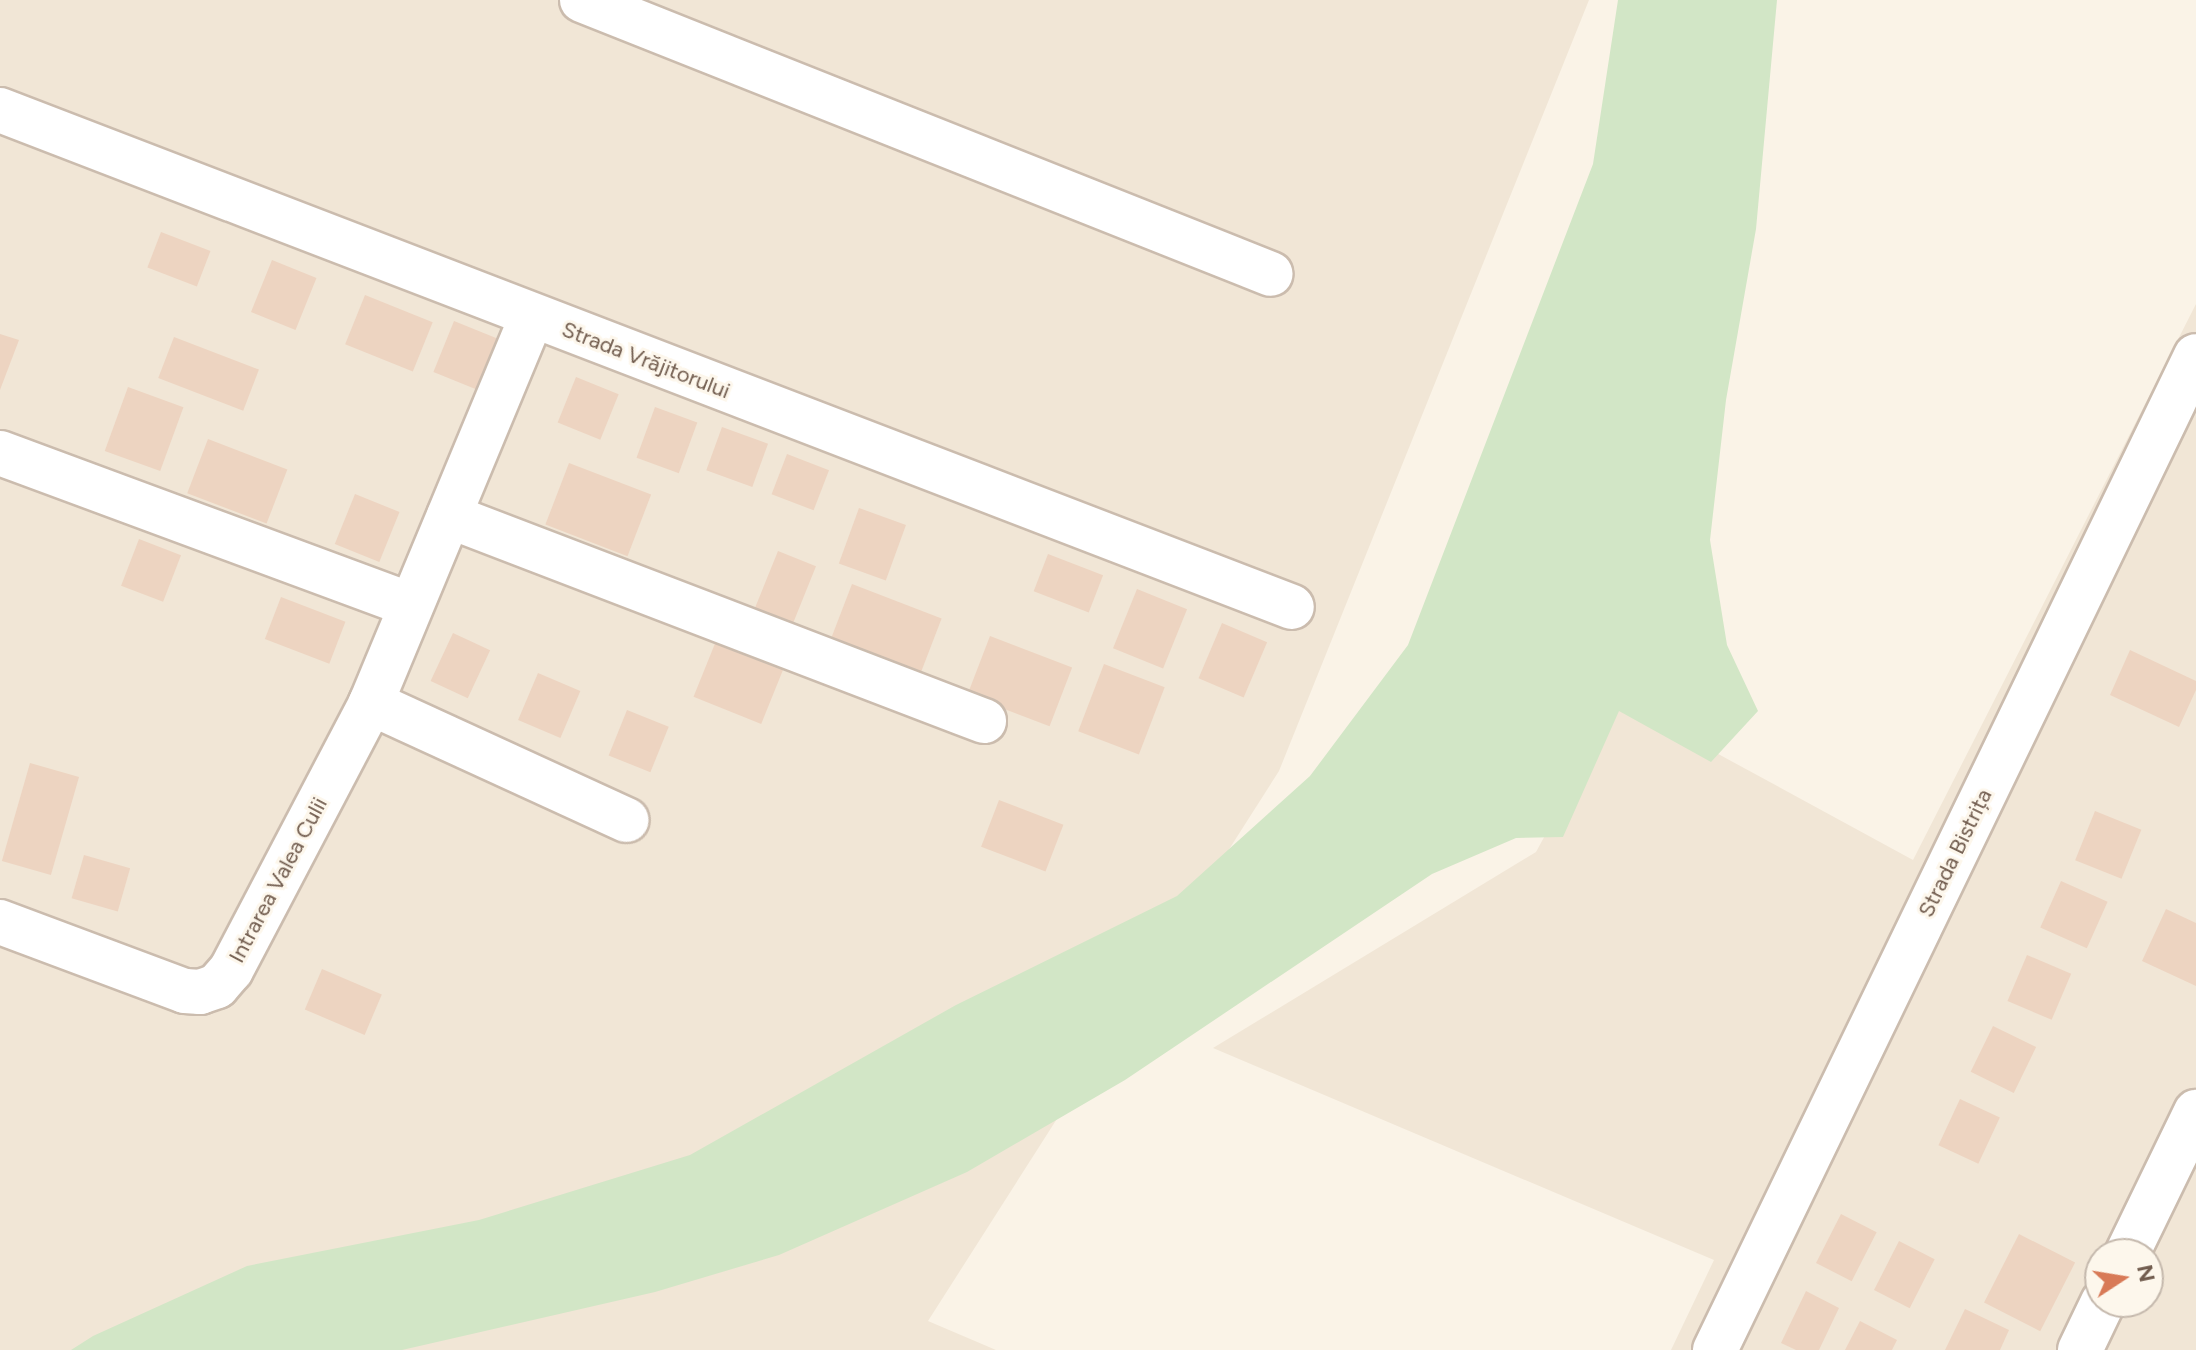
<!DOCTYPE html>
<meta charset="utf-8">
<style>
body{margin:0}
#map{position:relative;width:2196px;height:1350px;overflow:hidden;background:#faf3e7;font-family:Figtree,sans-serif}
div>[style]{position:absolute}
.residential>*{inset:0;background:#f1e6d6}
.green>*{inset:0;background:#d2e6c6}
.building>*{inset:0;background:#edd4c1;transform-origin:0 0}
.roads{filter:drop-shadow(2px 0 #cbbcae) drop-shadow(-2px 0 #cbbcae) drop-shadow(0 2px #cbbcae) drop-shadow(0 -2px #cbbcae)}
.minor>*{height:44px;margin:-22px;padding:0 22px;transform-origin:22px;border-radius:22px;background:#fff}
span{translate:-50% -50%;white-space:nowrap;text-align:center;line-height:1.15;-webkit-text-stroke:6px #fdf7ec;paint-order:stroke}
.street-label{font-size:22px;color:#715c4e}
.north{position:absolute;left:2084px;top:1238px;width:80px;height:80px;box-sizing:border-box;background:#fdf7ec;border:2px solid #c5b9ad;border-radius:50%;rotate:78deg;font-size:22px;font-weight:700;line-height:32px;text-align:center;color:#715c4e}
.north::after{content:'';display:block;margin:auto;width:28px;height:36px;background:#d87a57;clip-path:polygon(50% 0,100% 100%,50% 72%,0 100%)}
</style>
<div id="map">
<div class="residential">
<i style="clip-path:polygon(0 0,1589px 0,1279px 771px,928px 1321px,996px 1350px,0 1350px)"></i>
<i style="clip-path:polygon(evenodd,2196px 304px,2196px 1350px,1671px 1350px,1714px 1260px,1213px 1048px,1536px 852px,1619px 700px,1913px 860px,2196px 304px,2100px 1254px,2148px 1254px,2148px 1302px,2100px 1302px,2100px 1254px)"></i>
</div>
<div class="green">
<i style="clip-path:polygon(1618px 0,1777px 0,1756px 229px,1726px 400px,1710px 540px,1727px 645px,1758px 711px,1711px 762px,1619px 711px,1563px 837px,1516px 838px,1432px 874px,1125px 1080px,967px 1172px,779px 1255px,655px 1292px,402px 1350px,71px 1350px,93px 1336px,247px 1266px,479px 1220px,690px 1155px,956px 1005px,1177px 896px,1310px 776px,1408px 645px,1593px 164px)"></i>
</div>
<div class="building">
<i style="left:161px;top:232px;width:53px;height:38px;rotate:21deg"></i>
<i style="left:272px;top:260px;width:48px;height:56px;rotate:22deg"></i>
<i style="left:365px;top:295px;width:73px;height:53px;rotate:22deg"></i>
<i style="left:454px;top:321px;width:46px;height:55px;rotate:22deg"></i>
<i style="clip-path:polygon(0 334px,19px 340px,0 390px)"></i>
<i style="left:174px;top:337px;width:91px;height:44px;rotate:21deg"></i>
<i style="left:576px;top:377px;width:46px;height:49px;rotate:22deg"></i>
<i style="left:128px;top:387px;width:59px;height:68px;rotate:20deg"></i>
<i style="left:655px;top:407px;width:45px;height:54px;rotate:20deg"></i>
<i style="left:722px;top:427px;width:49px;height:46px;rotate:20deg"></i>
<i style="left:208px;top:439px;width:85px;height:58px;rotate:21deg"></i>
<i style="left:787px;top:454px;width:45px;height:43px;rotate:21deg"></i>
<i style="left:569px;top:463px;width:88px;height:66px;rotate:21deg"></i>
<i style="left:355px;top:494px;width:48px;height:54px;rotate:22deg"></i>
<i style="left:859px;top:508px;width:50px;height:59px;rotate:20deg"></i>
<i style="left:139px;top:539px;width:45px;height:50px;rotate:21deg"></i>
<i style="left:778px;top:551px;width:41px;height:67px;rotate:22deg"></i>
<i style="left:1048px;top:554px;width:59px;height:40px;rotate:21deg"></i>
<i style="left:852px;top:584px;width:96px;height:63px;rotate:21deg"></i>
<i style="left:1137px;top:589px;width:54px;height:64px;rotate:22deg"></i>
<i style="left:281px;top:597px;width:69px;height:45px;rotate:21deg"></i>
<i style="left:1222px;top:623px;width:49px;height:60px;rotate:23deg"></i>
<i style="left:453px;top:633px;width:41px;height:53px;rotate:25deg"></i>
<i style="left:990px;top:636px;width:88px;height:63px;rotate:21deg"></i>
<i style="left:716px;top:641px;width:73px;height:60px;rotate:22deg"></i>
<i style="clip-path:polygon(2130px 650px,2196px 681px,2196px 690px,2179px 727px,2110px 695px)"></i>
<i style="left:1104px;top:664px;width:65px;height:72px;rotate:21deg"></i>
<i style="left:538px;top:673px;width:46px;height:51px;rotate:23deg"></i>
<i style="left:627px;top:710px;width:45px;height:49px;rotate:22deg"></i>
<i style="left:30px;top:763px;width:51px;height:102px;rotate:16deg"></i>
<i style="left:999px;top:800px;width:69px;height:50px;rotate:21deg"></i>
<i style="left:2095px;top:811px;width:50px;height:53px;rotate:22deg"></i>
<i style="left:84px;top:855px;width:48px;height:45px;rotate:16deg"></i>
<i style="left:2061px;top:881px;width:51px;height:51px;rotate:24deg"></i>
<i style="clip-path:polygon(2166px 909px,2196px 923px,2196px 986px,2142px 961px)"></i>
<i style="left:2027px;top:955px;width:48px;height:50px;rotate:23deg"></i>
<i style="left:322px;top:969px;width:65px;height:44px;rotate:23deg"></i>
<i style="left:1993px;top:1026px;width:48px;height:51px;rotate:26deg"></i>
<i style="left:1960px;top:1099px;width:44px;height:51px;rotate:25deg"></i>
<i style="left:1841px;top:1214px;width:40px;height:55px;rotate:27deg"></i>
<i style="left:2019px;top:1234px;width:63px;height:77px;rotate:27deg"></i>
<i style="left:1899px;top:1241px;width:40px;height:55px;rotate:27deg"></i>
<i style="clip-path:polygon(1806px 1291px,1839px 1308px,1819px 1350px,1796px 1350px,1781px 1343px)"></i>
<i style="clip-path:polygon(1965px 1309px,2009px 1330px,2000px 1350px,1945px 1350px)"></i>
<i style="clip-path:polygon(1860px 1321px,1897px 1340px,1892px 1350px,1845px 1350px)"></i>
</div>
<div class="roads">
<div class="minor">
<i style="left:582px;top:0;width:741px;rotate:21.69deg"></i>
<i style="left:0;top:110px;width:1384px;rotate:21.04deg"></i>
<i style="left:0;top:453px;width:436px;rotate:20.3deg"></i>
<i style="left:449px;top:516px;width:573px;rotate:20.97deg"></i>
<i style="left:371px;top:703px;width:281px;rotate:24.6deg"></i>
<i style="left:0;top:922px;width:197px;rotate:20.5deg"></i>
<i style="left:185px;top:991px;width:15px;rotate:4deg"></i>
<i style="left:200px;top:992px;width:18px;rotate:-19deg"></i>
<i style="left:217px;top:986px;width:21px;rotate:-49deg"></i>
<i style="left:231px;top:970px;width:301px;rotate:-62.3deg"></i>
<i style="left:371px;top:703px;width:419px;rotate:-67.4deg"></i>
<i style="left:2127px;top:1254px;width:158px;rotate:-64.1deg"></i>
<i style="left:1715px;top:1350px;width:1104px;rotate:-64.18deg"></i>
<i style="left:2080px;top:1350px;width:53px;rotate:-64.4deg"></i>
</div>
</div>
<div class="street-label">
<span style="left:646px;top:360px;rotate:21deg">Strada Vrăjitorului</span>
<span style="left:1955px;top:853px;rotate:-64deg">Strada Bistrița</span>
<span style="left:278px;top:880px;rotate:-62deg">Intrarea Valea Culii</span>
</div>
<div class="north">N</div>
</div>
